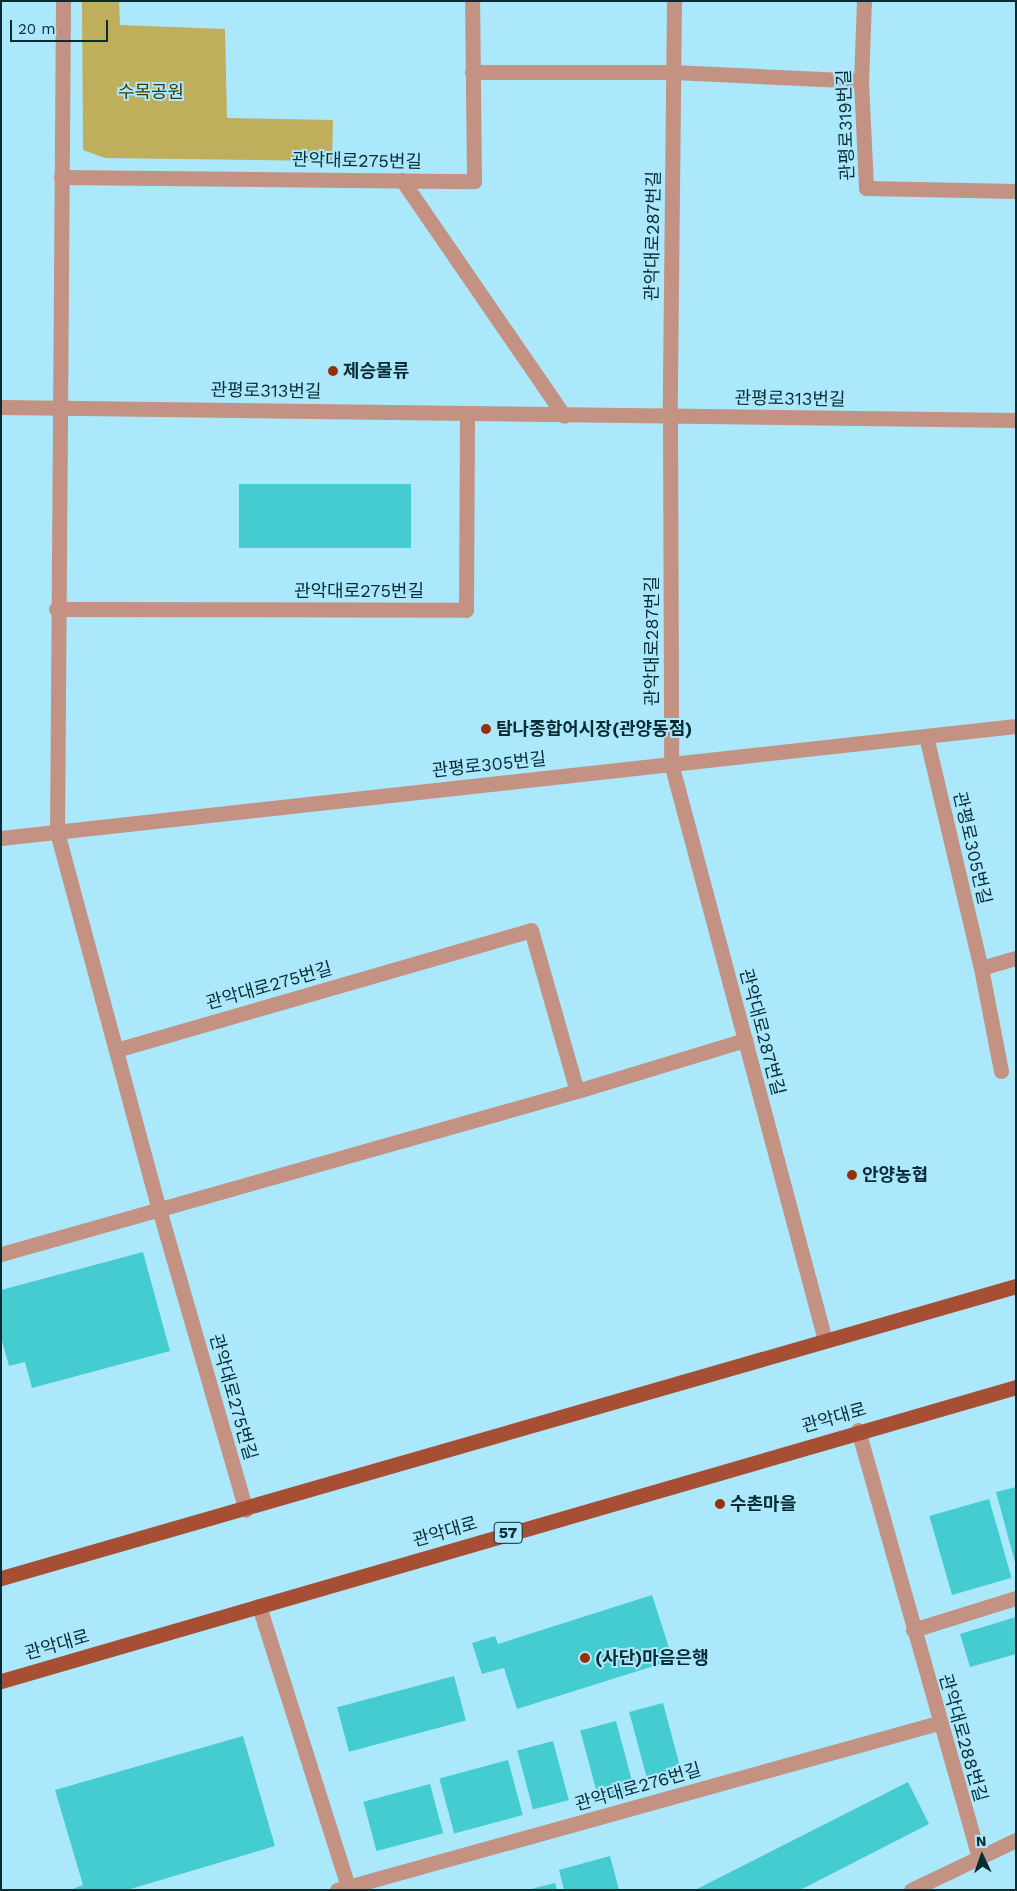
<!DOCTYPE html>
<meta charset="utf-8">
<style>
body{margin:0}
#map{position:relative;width:1017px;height:1891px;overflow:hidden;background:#abe8fb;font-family:"Work Sans","Noto Sans KR",sans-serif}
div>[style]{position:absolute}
.green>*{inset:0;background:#bfae5c}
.building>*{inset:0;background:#45ccd0;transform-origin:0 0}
.minor>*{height:15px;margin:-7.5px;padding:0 7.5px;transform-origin:7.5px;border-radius:7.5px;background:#c39283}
.major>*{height:15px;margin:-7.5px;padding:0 7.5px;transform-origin:7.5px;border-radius:7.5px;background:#a64f34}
.dots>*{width:14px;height:14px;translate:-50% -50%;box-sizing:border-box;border:2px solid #abe8fb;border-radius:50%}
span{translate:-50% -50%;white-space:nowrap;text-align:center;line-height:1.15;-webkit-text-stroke:4px #abe8fb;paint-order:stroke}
.shield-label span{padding:1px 4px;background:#abe8fb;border:1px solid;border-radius:4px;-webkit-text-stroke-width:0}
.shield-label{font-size:16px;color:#092c34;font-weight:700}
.park-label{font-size:18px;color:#433903}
.street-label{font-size:18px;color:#092c34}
.poi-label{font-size:18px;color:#092c34;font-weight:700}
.left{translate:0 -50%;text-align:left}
.frame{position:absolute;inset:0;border:2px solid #092c34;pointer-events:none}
.north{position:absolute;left:957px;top:1831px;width:50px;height:50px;-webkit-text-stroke:4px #abe8fb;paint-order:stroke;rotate:357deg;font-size:14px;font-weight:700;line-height:20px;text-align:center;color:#092c34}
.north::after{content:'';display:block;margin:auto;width:18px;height:22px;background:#092c34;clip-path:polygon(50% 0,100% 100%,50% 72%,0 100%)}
.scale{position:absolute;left:10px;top:20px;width:98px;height:22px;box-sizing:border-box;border:2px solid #092c34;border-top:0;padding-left:6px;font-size:15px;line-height:18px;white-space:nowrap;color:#092c34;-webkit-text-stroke:4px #abe8fb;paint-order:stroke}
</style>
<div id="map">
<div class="green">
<i style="clip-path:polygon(82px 1px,119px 1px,120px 25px,225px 29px,227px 118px,333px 120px,332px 161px,105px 158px,83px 150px)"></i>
</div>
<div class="building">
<i style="left:239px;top:484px;width:172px;height:64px"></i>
<i style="clip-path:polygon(143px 1252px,170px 1351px,32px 1388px,25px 1362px,9px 1366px,1px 1337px,1px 1290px)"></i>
<i style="clip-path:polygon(1016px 1487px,1016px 1562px,1015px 1562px,996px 1492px)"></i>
<i style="left:989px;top:1499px;width:82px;height:62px;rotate:74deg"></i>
<i style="clip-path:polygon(652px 1595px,673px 1660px,517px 1709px,504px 1668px,482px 1674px,472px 1643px,495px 1636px,498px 1644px)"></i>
<i style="clip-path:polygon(1016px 1617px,1016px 1654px,970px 1667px,960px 1634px)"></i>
<i style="left:454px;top:1676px;width:46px;height:121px;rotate:75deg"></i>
<i style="left:663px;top:1703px;width:69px;height:35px;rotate:75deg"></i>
<i style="left:616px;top:1721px;width:72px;height:37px;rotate:75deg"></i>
<i style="clip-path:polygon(243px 1736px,275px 1846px,127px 1890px,70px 1890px,83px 1885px,55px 1790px)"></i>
<i style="left:553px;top:1741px;width:61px;height:37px;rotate:75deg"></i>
<i style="left:508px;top:1760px;width:57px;height:71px;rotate:75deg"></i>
<i style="clip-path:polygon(908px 1782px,929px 1824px,800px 1890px,695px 1890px)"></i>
<i style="left:430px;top:1784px;width:51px;height:69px;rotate:75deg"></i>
<i style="clip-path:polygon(610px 1856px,619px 1890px,564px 1890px,559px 1870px)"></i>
<i style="clip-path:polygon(555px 1883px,557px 1890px,531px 1890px,531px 1889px)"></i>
</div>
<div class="minor">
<i style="left:63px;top:1px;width:831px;rotate:90.41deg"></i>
<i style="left:57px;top:832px;width:391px;rotate:74.9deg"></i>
<i style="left:159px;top:1209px;width:313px;rotate:73.9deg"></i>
<i style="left:674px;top:1px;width:416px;rotate:90.6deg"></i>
<i style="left:670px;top:417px;width:346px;rotate:89.8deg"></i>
<i style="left:671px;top:763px;width:597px;rotate:75.06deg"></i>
<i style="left:864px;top:1px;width:80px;rotate:92.1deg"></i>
<i style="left:861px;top:81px;width:107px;rotate:87.3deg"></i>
<i style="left:866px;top:188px;width:150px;rotate:1.1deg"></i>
<i style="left:472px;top:72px;width:201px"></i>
<i style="left:673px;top:72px;width:188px;rotate:2.7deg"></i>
<i style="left:61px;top:177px;width:413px;rotate:0.6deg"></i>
<i style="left:474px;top:181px;width:180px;rotate:-90.6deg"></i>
<i style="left:402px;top:180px;width:286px;rotate:55.5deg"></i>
<i style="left:1px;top:407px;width:1015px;rotate:0.73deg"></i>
<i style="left:56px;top:609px;width:410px;rotate:0.1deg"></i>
<i style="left:466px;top:610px;width:196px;rotate:-89.7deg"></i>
<i style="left:926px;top:736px;width:238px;rotate:76.7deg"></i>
<i style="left:981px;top:968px;width:36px;rotate:-16deg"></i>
<i style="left:1px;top:838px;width:1021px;rotate:-6.3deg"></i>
<i style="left:981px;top:968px;width:105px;rotate:79deg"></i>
<i style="left:116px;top:1050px;width:432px;rotate:-16.1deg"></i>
<i style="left:531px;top:930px;width:167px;rotate:74.1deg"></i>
<i style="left:1px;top:1254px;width:599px;rotate:-15.8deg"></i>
<i style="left:577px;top:1091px;width:176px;rotate:-16.9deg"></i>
<i style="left:858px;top:1430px;width:444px;rotate:74.2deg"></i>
<i style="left:259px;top:1606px;width:298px;rotate:72.4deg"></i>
<i style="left:913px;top:1630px;width:108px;rotate:-17.3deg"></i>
<i style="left:337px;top:1890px;width:624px;rotate:-15.53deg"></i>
<i style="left:911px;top:1890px;width:116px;rotate:-25.5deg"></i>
</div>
<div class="major">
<i style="left:1px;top:1578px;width:1056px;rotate:-16.05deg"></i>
<i style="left:1px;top:1681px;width:1057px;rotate:-16.15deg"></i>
</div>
<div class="dots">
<i style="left:333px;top:371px;background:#963007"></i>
<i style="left:486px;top:729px;background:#963007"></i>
<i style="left:852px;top:1175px;background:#963007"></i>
<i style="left:720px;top:1504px;background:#963007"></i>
<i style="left:585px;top:1658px;background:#963007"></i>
</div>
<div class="shield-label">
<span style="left:508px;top:1533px">57</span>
</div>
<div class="park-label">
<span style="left:151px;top:92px">수목공원</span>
</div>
<div class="street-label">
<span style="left:846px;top:125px;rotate:-92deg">관평로319번길</span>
<span style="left:357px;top:161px;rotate:1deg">관악대로275번길</span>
<span style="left:653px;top:236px;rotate:-89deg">관악대로287번길</span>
<span style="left:266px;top:391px;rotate:1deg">관평로313번길</span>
<span style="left:790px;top:399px;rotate:1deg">관평로313번길</span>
<span style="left:359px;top:591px">관악대로275번길</span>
<span style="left:652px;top:641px;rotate:-90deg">관악대로287번길</span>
<span style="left:489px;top:765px;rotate:-6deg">관평로305번길</span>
<span style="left:972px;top:848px;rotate:77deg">관평로305번길</span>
<span style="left:269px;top:986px;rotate:-16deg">관악대로275번길</span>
<span style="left:762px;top:1032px;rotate:75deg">관악대로287번길</span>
<span style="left:233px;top:1397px;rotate:74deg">관악대로275번길</span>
<span style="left:834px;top:1418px;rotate:-16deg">관악대로</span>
<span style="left:445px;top:1532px;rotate:-16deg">관악대로</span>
<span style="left:57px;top:1645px;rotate:-16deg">관악대로</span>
<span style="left:963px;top:1738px;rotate:74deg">관악대로288번길</span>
<span style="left:638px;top:1787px;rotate:-16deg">관악대로276번길</span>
</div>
<div class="poi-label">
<span class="left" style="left:343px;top:371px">제승물류</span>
<span class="left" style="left:496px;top:729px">탐나종합어시장(관양동점)</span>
<span class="left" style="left:862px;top:1175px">안양농협</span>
<span class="left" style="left:730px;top:1504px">수촌마을</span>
<span class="left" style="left:595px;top:1658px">(사단)마음은행</span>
</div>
<div class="frame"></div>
<div class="north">N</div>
<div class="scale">20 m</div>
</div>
